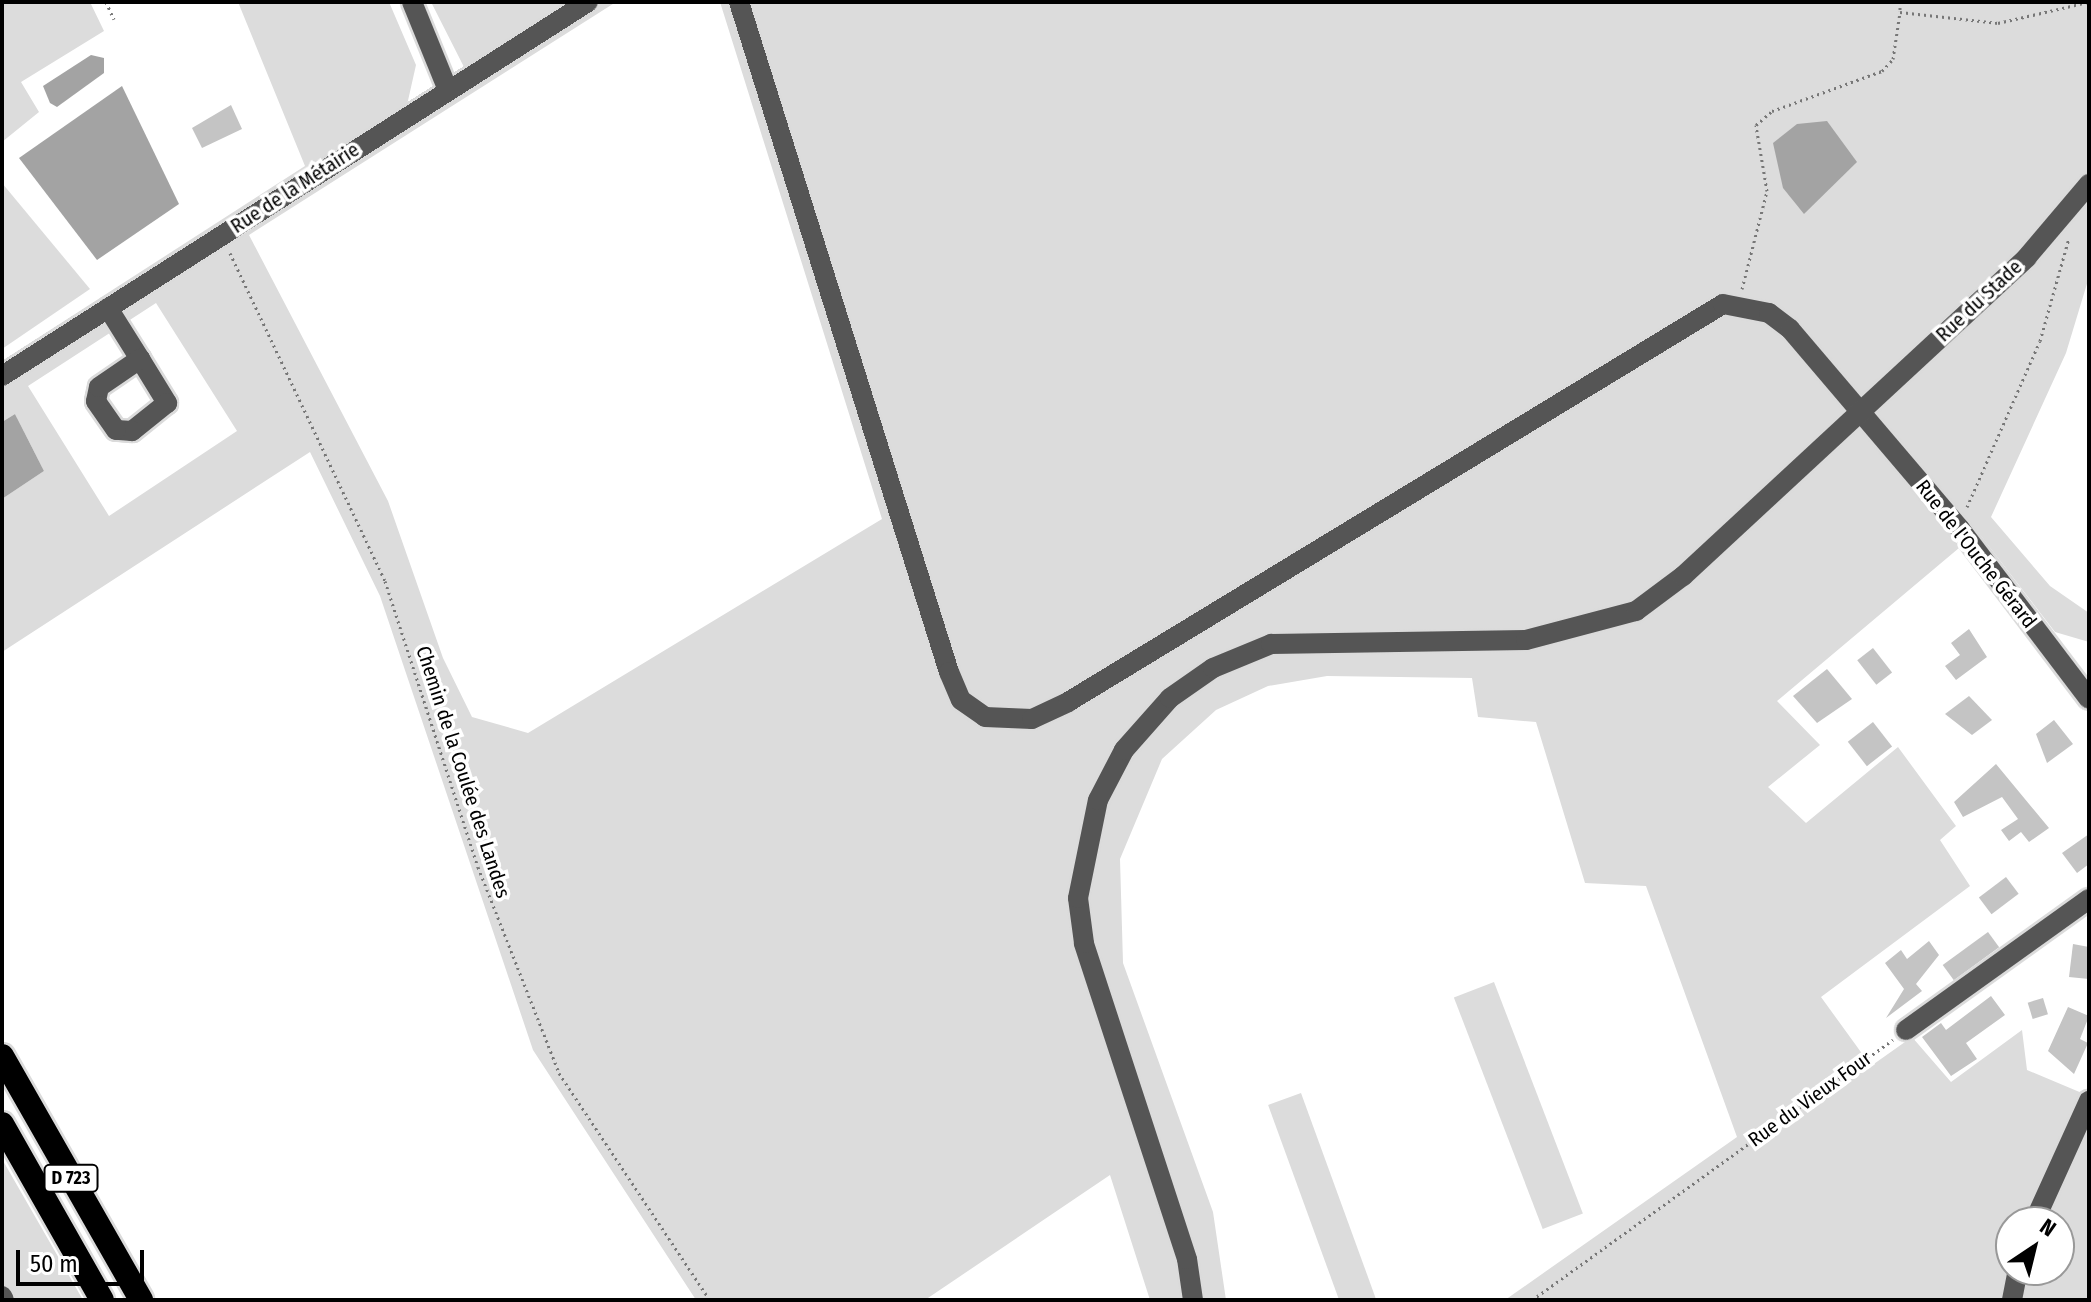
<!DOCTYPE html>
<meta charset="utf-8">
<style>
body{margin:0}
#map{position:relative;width:2091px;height:1302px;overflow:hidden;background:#fff;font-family:"Fira Sans Condensed",sans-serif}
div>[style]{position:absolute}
.green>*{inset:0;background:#dcdcdc;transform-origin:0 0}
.water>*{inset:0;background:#a3a3a3}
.building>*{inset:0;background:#c4c4c4;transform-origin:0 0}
.path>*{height:3px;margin-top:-1.5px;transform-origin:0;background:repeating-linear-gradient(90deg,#777 0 2px,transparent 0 6px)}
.roads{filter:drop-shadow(2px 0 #dbdbdb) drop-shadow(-2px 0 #dbdbdb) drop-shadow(0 2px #dbdbdb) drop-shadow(0 -2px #dbdbdb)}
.minor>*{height:20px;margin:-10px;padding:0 10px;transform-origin:10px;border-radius:10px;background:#555}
.highway>*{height:24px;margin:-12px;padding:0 12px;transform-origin:12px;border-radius:12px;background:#000}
span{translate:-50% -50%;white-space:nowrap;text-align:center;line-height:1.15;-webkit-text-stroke:7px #fff;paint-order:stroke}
.shield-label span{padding:2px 6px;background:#fff;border:2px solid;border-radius:6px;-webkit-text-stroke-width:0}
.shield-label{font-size:18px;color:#000;font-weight:700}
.street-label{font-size:20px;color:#000}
.frame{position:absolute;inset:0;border:4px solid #000;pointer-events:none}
.north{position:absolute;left:1995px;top:1206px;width:80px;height:80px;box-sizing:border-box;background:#fff;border:2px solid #999;border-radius:50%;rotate:35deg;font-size:22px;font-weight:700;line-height:32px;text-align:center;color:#000}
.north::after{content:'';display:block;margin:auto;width:28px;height:36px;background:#000;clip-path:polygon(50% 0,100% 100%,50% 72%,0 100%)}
.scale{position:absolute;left:16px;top:1250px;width:128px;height:36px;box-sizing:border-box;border:4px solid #000;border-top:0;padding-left:10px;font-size:24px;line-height:28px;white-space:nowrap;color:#000;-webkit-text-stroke:6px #fff;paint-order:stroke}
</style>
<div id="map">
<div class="green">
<i style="clip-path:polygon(2px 2px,90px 2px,104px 31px,21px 82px,39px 112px,2px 142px)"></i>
<i style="clip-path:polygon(evenodd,238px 2px,389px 2px,416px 65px,407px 105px,466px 71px,431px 2px,616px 2px,249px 235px,388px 501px,443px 658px,472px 717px,528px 733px,882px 519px,720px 2px,2089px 2px,2089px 277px,2066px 353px,1991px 517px,2050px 586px,2089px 613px,2089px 642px,2055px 632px,1978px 532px,1777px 701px,1820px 745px,1768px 787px,1806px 823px,1898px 747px,1956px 826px,1940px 840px,1970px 886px,1821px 997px,1871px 1066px,1912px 1037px,1951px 1082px,2022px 1030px,2027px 1070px,2089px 1096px,2089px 1300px,1505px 1300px,1737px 1137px,1646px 886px,1585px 883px,1536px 722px,1478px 717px,1472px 678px,1327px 676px,1268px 686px,1216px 710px,1162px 759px,1120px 859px,1123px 963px,1213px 1212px,1226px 1300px,1150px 1300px,1110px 1175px,925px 1300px,696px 1300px,533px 1050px,380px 596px,310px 452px,2px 652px,2px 499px,44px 471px,15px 414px,2px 422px,2px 361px,305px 166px,238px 2px,156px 303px,237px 431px,109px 516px,28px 386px,156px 303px,238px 2px,2011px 1222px,2059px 1222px,2059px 1270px,2011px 1270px,2011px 1222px)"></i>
<i style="clip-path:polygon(2px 183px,90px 289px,2px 349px)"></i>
<i style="left:1494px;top:982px;width:248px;height:43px;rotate:69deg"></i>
<i style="left:1301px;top:1093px;width:221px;height:35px;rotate:70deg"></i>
<i style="clip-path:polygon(2px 1159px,60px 1260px,83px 1300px,2px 1300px)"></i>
</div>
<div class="water">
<i style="clip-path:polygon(91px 55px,104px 58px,104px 73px,57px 107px,50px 103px,43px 86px)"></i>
<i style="clip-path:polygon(122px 86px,179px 204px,97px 260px,19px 158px)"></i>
<i style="clip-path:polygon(1827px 121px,1857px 162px,1804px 214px,1783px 188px,1773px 143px,1797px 124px)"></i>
<i style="clip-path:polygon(15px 414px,44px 471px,2px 499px,2px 422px)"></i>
</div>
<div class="building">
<i style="clip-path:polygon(231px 105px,242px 129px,202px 148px,192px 128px)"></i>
<i style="clip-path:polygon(1969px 629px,1987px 657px,1956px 680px,1945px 666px,1960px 655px,1951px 643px)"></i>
<i style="left:1873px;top:648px;width:31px;height:20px;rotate:52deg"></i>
<i style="clip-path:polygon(1827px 669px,1852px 699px,1817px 723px,1793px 696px)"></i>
<i style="clip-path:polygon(1969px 696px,1992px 720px,1972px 735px,1945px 714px)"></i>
<i style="clip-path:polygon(2054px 720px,2073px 744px,2047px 763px,2036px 734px)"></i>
<i style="left:1873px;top:722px;width:31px;height:32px;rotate:52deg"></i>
<i style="clip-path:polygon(1996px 764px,2049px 828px,2029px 842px,2021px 832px,2009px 841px,2001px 830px,2018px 819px,2002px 797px,1963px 817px,1954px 802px)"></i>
<i style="clip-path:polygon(2089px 834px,2089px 864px,2077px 873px,2062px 853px)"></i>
<i style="left:2006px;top:877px;width:21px;height:34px;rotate:53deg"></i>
<i style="left:1988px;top:932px;width:19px;height:56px;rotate:54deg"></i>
<i style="clip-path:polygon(1929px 941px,1939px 955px,1916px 984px,1922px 991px,1886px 1018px,1904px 989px,1885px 963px,1901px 950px,1907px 959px)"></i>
<i style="clip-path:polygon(2073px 944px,2089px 947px,2089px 979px,2069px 977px)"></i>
<i style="clip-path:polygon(1991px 996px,2005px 1015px,1966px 1043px,1977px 1059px,1951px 1076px,1922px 1037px,1941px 1023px,1946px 1030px)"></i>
<i style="left:2043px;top:998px;width:17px;height:16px;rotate:73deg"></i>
<i style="clip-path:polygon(2068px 1007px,2089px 1016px,2080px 1039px,2088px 1043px,2074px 1074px,2048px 1051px)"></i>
</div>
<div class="path">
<i style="left:106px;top:2px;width:19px;rotate:65deg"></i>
<i style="left:1900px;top:2px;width:10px;rotate:90deg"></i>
<i style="left:1900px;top:12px;width:99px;rotate:6.4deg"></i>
<i style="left:1998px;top:23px;width:92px;rotate:-13.1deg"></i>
<i style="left:230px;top:253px;width:363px;rotate:64.7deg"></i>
<i style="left:385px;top:581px;width:301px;rotate:72deg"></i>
<i style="left:478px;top:867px;width:221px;rotate:68.5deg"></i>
<i style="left:559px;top:1073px;width:273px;rotate:56.4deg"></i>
<i style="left:1742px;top:289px;width:101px;rotate:-75.7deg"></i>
<i style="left:1767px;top:191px;width:67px;rotate:-99.5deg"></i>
<i style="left:1756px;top:125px;width:21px;rotate:-41deg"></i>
<i style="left:1772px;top:111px;width:117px;rotate:-20deg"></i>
<i style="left:1882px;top:71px;width:16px;rotate:-47deg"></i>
<i style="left:1893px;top:59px;width:48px;rotate:-81.5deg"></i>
<i style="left:1967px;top:507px;width:181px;rotate:-66.3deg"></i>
<i style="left:2040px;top:341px;width:107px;rotate:-74.3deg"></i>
<i style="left:1532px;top:1300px;width:445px;rotate:-35.8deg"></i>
</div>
<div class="roads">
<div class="minor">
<i style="left:412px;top:2px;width:95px;rotate:67.8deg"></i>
<i style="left:739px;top:2px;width:702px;rotate:72.6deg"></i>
<i style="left:949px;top:672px;width:30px;rotate:67deg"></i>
<i style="left:961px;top:700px;width:29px;rotate:35deg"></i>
<i style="left:985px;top:717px;width:47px;rotate:2.4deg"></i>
<i style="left:1032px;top:719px;width:40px;rotate:-25deg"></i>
<i style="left:1068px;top:702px;width:766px;rotate:-31.28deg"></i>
<i style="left:1723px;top:304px;width:47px;rotate:11.1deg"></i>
<i style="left:1769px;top:313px;width:26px;rotate:37deg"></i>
<i style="left:1790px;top:329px;width:262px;rotate:49.6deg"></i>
<i style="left:1960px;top:529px;width:213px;rotate:52.8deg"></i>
<i style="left:108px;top:308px;width:60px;rotate:57.9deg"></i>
<i style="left:140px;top:359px;width:52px;rotate:58.5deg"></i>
<i style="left:167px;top:403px;width:45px;rotate:141.3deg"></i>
<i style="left:132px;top:431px;width:16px;rotate:-176deg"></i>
<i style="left:116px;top:430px;width:35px;rotate:-125deg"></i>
<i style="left:96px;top:401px;width:14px;rotate:-78deg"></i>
<i style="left:99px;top:387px;width:50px;rotate:-34.3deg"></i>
<i style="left:2px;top:376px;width:695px;rotate:-32.55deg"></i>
<i style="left:1906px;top:1030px;width:225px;rotate:-35.6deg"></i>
<i style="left:2034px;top:1222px;width:133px;rotate:-65.6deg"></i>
<i style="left:2px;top:1296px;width:4px;rotate:63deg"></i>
<i style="left:1193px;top:1300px;width:41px;rotate:-98.3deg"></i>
<i style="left:1187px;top:1259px;width:332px;rotate:-108.1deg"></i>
<i style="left:1084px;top:943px;width:45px;rotate:-97.6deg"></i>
<i style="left:1078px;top:898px;width:100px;rotate:-78.5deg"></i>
<i style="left:1098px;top:800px;width:56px;rotate:-62.5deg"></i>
<i style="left:1124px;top:750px;width:69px;rotate:-48.5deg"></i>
<i style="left:1170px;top:698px;width:52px;rotate:-34.9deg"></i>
<i style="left:1213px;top:668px;width:63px;rotate:-22.5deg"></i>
<i style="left:1271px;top:644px;width:255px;rotate:-0.9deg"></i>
<i style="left:1526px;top:640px;width:114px;rotate:-14.8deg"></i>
<i style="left:1636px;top:611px;width:59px;rotate:-36.7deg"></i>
<i style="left:1683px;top:576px;width:469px;rotate:-42.8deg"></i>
<i style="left:2027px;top:257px;width:96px;rotate:-49.7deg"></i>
<i style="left:2012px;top:1300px;width:31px;rotate:-79deg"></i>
</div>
<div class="highway">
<i style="left:2px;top:1056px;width:281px;rotate:60.3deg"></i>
<i style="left:2px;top:1124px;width:202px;rotate:60.4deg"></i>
</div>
</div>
<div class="shield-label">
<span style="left:71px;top:1178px">D 723</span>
</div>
<div class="street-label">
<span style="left:295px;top:188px;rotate:-33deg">Rue de la Métairie</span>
<span style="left:1979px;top:301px;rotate:-43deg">Rue du Stade</span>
<span style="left:1976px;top:554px;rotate:52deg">Rue de l'Ouche Gérard</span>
<span style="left:463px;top:772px;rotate:72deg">Chemin de la Coulée des Landes</span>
<span style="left:1810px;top:1099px;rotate:-36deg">Rue du Vieux Four</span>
</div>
<div class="frame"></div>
<div class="north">N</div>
<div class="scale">50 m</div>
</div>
